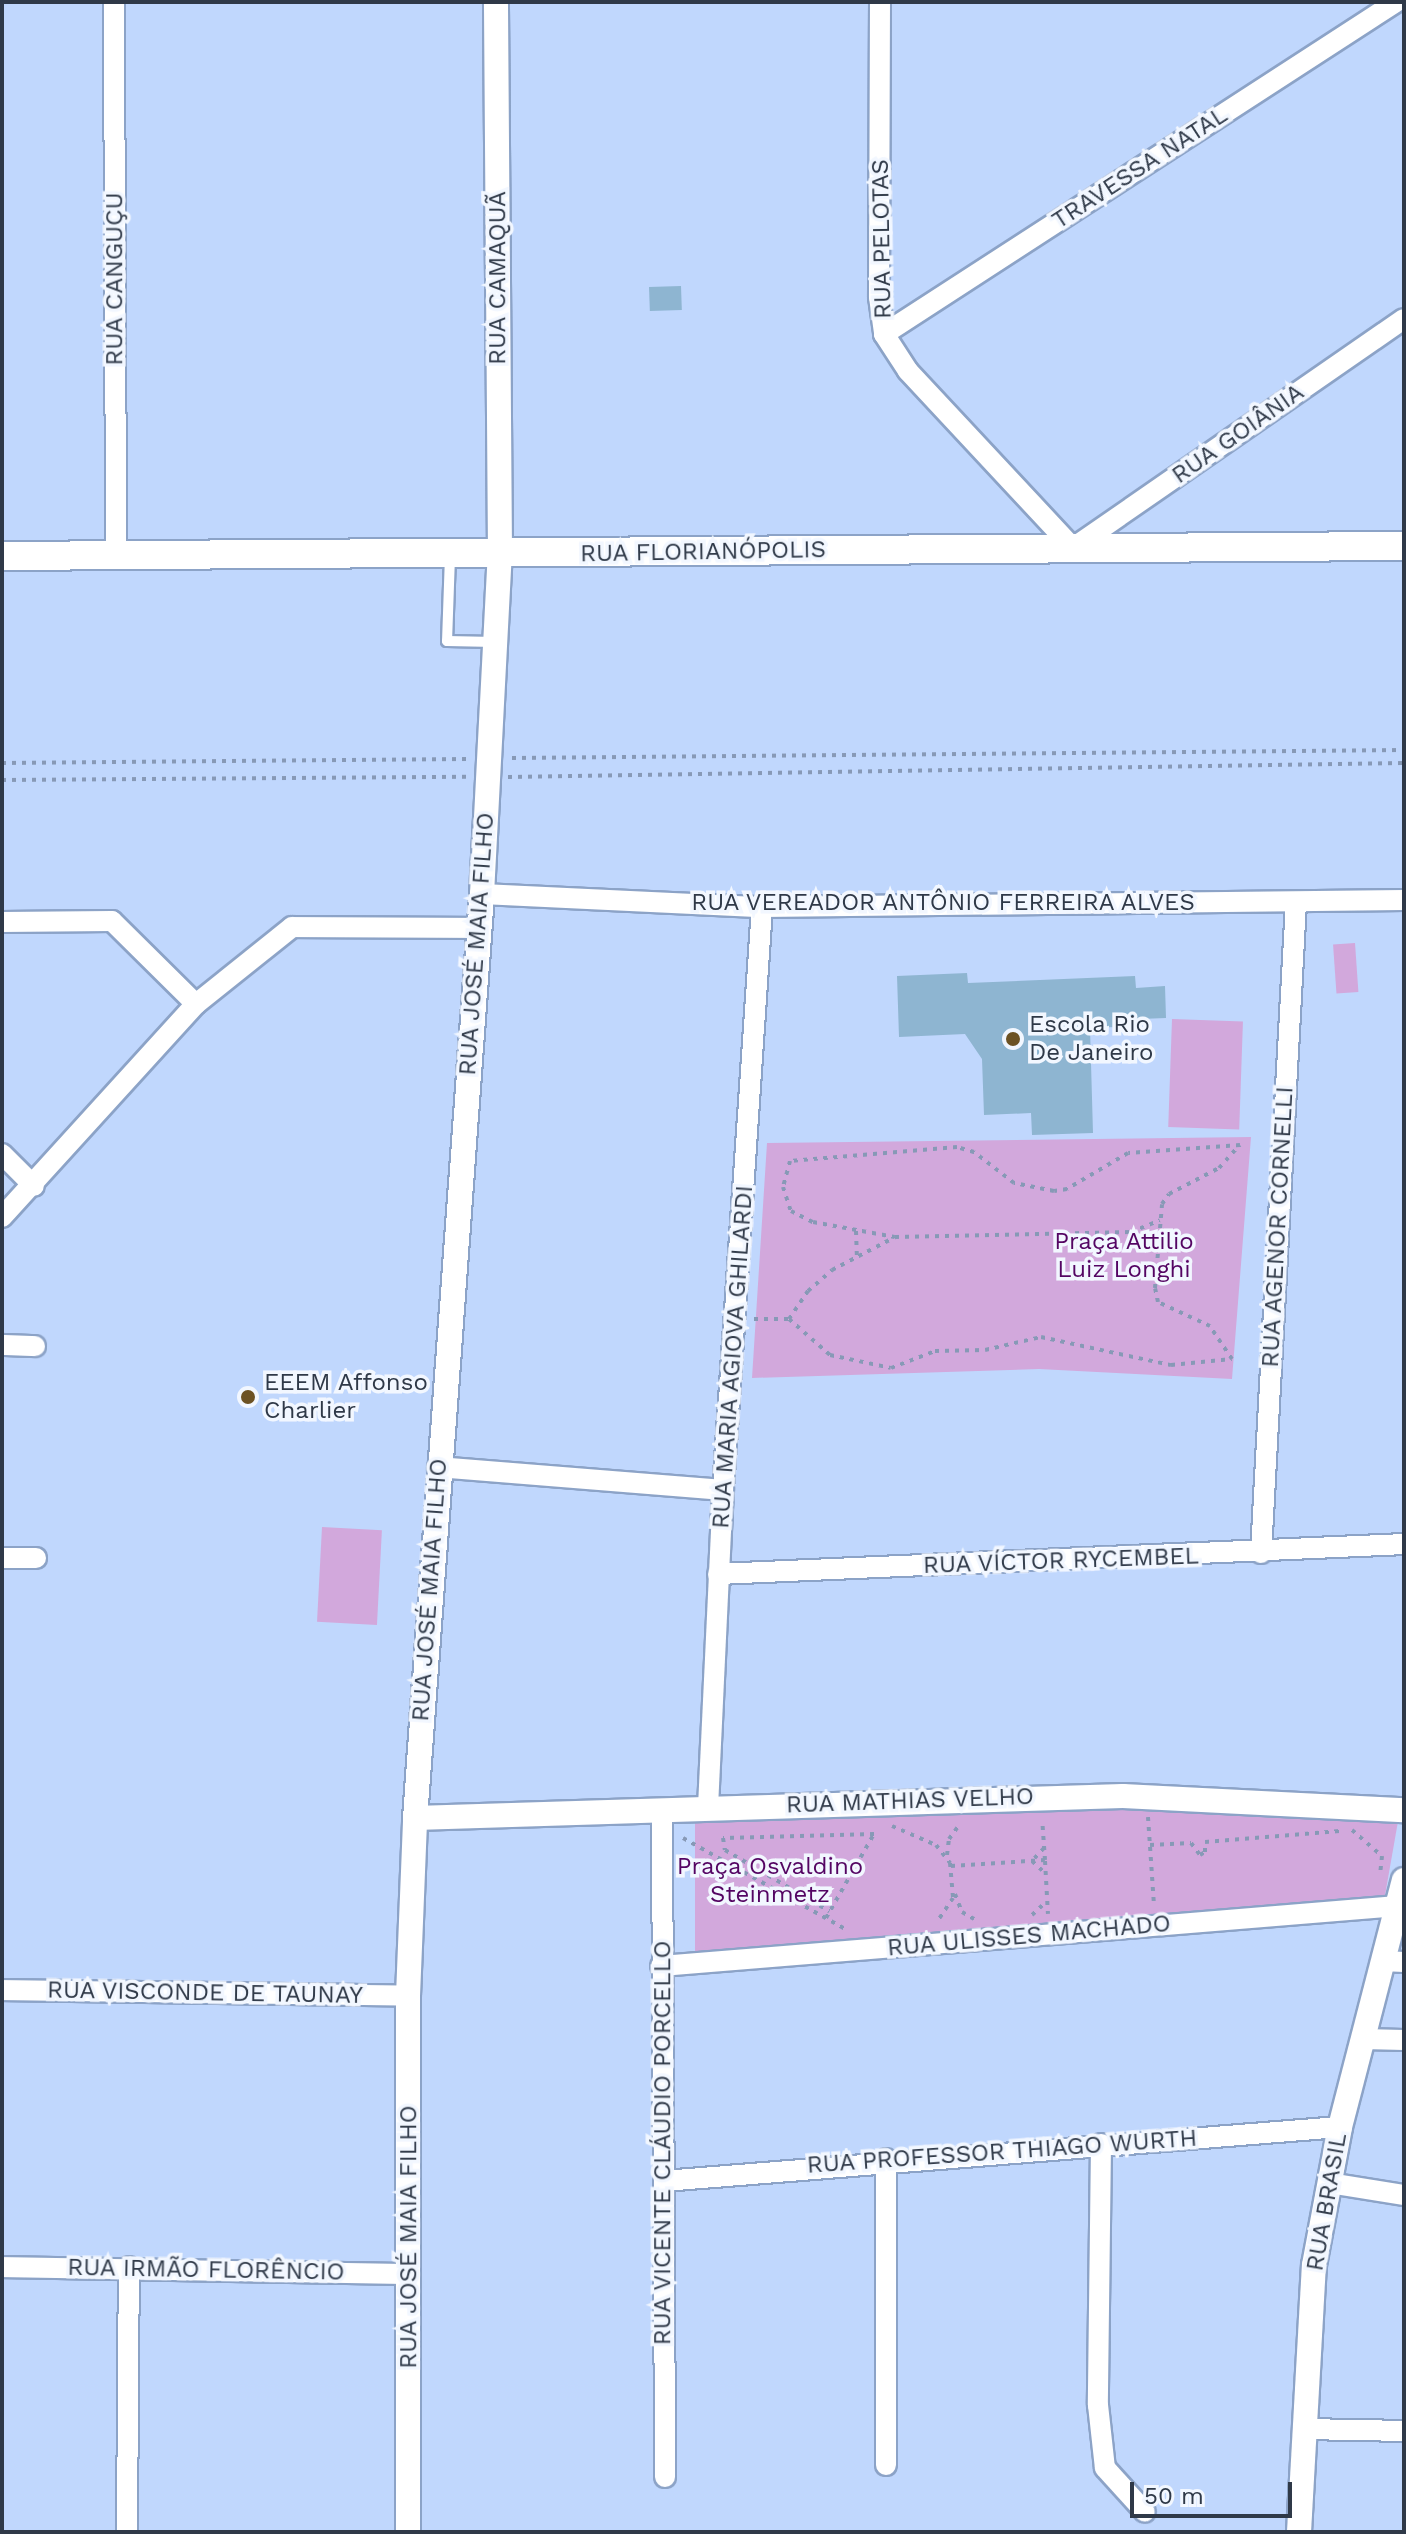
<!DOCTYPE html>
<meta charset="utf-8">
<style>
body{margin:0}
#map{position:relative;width:1406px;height:2534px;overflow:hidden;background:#c0d7fd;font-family:"Work Sans",sans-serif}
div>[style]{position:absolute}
.green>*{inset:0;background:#d2a8dc;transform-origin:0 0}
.building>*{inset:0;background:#8eb5d1;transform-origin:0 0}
.path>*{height:4px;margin-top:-2px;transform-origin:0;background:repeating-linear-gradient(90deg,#8799b6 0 4px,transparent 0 10px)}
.roads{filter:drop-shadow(2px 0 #8ca3c7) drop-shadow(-2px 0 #8ca3c7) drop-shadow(0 2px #8ca3c7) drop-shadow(0 -2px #8ca3c7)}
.service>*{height:10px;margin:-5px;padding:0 5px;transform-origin:5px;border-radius:5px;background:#fff}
.minor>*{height:20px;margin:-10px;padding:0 10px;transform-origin:10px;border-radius:10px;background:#fff}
.tertiary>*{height:24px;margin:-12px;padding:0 12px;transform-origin:12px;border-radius:12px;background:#fff}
.secondary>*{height:28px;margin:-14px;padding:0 14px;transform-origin:14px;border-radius:14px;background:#fff}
.dots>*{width:22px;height:22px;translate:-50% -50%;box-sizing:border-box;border:4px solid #f2f7ff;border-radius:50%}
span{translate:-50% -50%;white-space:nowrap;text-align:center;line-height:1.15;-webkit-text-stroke:7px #f2f7ff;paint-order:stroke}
.street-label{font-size:24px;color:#2f3948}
.poi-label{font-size:24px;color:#2f3948}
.left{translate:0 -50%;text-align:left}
.park-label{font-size:24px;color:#540563}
.frame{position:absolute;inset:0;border:4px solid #2f3948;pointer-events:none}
.scale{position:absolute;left:1130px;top:2482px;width:162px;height:36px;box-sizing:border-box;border:4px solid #2f3948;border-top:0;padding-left:10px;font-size:24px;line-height:28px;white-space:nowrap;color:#2f3948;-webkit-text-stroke:6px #f2f7ff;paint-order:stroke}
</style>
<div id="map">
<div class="green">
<i style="left:1355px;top:943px;width:49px;height:22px;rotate:86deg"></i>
<i style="left:1172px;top:1019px;width:71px;height:108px;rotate:2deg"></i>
<i style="clip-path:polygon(1251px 1137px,1232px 1379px,1039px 1369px,752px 1378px,767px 1143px)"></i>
<i style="left:322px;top:1527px;width:60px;height:95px;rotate:3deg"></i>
<i style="clip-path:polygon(1122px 1800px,1400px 1810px,1384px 1901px,695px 1953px,695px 1817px)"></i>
</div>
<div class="building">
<i style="left:681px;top:286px;width:24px;height:32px;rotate:88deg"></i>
<i style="clip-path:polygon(967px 973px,968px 983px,1135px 976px,1136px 988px,1165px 986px,1166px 1018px,1140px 1019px,1141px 1026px,1090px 1028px,1093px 1133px,1032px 1135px,1031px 1113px,984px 1115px,982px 1059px,965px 1034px,899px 1037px,897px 976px)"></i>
</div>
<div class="path">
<i style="left:512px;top:758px;width:892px;rotate:-0.51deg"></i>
<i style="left:2px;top:763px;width:466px;rotate:-0.5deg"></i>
<i style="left:508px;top:777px;width:896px;rotate:-0.9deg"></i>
<i style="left:2px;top:780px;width:466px;rotate:-0.4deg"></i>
<i style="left:856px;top:1231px;width:25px;rotate:88deg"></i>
<i style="left:1133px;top:1232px;width:27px;rotate:28deg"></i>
<i style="left:754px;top:1319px;width:35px"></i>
<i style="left:789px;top:1319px;width:55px;rotate:41.3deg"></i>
<i style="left:830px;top:1355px;width:62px;rotate:12deg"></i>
<i style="left:891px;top:1368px;width:47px;rotate:-21.1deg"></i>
<i style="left:935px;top:1351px;width:50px;rotate:-1.1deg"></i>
<i style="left:985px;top:1350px;width:57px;rotate:-13.1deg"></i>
<i style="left:1041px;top:1337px;width:133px;rotate:12.2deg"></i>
<i style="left:1171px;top:1365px;width:61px;rotate:-5.6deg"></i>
<i style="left:1232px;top:1359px;width:40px;rotate:-124deg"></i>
<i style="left:1210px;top:1326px;width:57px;rotate:-155.2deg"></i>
<i style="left:1158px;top:1302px;width:14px;rotate:-102deg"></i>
<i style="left:1155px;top:1288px;width:84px;rotate:-85.2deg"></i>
<i style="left:1162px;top:1204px;width:12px;rotate:-55deg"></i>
<i style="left:1169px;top:1194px;width:56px;rotate:-27.5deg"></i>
<i style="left:1219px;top:1168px;width:31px;rotate:-48deg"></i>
<i style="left:1240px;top:1145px;width:112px;rotate:175.9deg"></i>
<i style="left:1128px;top:1153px;width:71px;rotate:149.5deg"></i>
<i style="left:1067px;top:1189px;width:13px;rotate:171deg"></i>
<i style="left:1054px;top:1191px;width:41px;rotate:-168.7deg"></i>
<i style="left:1014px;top:1183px;width:51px;rotate:-142.2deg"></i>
<i style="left:974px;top:1152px;width:18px;rotate:-164deg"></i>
<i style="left:957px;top:1147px;width:168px;rotate:175.2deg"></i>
<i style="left:790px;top:1161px;width:27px;rotate:105deg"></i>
<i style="left:783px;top:1187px;width:25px;rotate:72deg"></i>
<i style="left:791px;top:1211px;width:25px;rotate:27deg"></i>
<i style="left:813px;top:1222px;width:83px;rotate:10.4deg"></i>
<i style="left:789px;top:1319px;width:34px;rotate:-56deg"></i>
<i style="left:808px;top:1291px;width:32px;rotate:-41deg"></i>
<i style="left:832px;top:1270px;width:71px;rotate:-27.6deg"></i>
<i style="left:895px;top:1237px;width:236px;rotate:-1.2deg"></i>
<i style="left:1131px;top:1232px;width:31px;rotate:-22deg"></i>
<i style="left:1148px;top:1817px;width:89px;rotate:86.1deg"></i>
<i style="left:892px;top:1826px;width:48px;rotate:23.4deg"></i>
<i style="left:936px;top:1845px;width:23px;rotate:52deg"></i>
<i style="left:950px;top:1863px;width:35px;rotate:85deg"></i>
<i style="left:953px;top:1898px;width:29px;rotate:124deg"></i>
<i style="left:1352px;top:1830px;width:40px;rotate:41deg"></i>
<i style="left:1382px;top:1856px;width:19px;rotate:96deg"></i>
<i style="left:683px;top:1838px;width:186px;rotate:29.3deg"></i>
<i style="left:1150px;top:1845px;width:41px;rotate:-2.8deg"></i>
<i style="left:1191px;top:1843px;width:15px;rotate:53deg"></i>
<i style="left:1200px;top:1855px;width:6px;rotate:-31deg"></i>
<i style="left:1205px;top:1852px;width:10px;rotate:-90deg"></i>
<i style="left:1205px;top:1842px;width:135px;rotate:-4.7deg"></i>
<i style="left:1044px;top:1848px;width:18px;rotate:133deg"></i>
<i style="left:1032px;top:1861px;width:16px;rotate:43deg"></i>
<i style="left:947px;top:1855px;width:16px;rotate:-83deg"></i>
<i style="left:949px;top:1839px;width:19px;rotate:-54deg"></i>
<i style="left:1045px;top:1861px;width:53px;rotate:86.8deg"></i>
<i style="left:951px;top:1866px;width:94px;rotate:-3.7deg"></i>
<i style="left:1045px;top:1860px;width:39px;rotate:-94deg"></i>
<i style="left:955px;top:1894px;width:19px;rotate:69deg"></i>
<i style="left:962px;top:1912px;width:14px;rotate:30deg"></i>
<i style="left:1032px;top:1915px;width:19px;rotate:-43deg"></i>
<i style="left:826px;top:1918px;width:97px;rotate:-60.3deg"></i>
<i style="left:874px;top:1834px;width:151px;rotate:178.5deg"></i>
<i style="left:723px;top:1838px;width:12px;rotate:81deg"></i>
<i style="left:725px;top:1850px;width:121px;rotate:30.4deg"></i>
</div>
<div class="roads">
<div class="service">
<i style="left:450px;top:556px;width:85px;rotate:92deg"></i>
<i style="left:447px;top:641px;width:48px;rotate:1.2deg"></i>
</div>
<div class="minor">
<i style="left:114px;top:2px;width:553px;rotate:89.79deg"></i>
<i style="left:880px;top:2px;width:295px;rotate:90.2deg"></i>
<i style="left:879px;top:297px;width:37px;rotate:82deg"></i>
<i style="left:884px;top:334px;width:44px;rotate:57deg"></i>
<i style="left:908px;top:371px;width:242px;rotate:47deg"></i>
<i style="left:1073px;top:548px;width:402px;rotate:-34.7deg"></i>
<i style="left:884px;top:334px;width:610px;rotate:-32.96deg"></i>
<i style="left:482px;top:894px;width:280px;rotate:2.7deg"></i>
<i style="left:762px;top:907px;width:642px;rotate:-0.62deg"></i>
<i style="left:2px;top:922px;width:110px;rotate:-0.5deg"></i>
<i style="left:112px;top:921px;width:118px;rotate:44.7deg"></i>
<i style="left:2px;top:1154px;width:45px;rotate:45deg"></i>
<i style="left:2px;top:1217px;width:288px;rotate:-47.7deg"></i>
<i style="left:196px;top:1004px;width:123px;rotate:-38.7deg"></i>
<i style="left:292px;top:927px;width:187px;rotate:0.3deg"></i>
<i style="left:2px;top:1345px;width:33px;rotate:2deg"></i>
<i style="left:438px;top:1467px;width:286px;rotate:4.6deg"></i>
<i style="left:1261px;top:1553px;width:652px;rotate:-86.92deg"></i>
<i style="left:2px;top:1558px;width:34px"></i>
<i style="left:718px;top:1574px;width:687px;rotate:-2.5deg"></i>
<i style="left:708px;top:1807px;width:317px;rotate:-87.3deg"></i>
<i style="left:723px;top:1490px;width:584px;rotate:-86.17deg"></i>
<i style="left:662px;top:1810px;width:667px;rotate:89.74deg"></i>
<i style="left:1383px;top:1961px;width:21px;rotate:3deg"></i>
<i style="left:661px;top:1966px;width:739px;rotate:-4.65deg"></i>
<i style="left:2px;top:1990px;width:406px;rotate:0.8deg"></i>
<i style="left:1363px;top:2039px;width:41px;rotate:1.4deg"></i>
<i style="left:1101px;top:2144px;width:261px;rotate:90.7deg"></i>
<i style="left:1098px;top:2405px;width:63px;rotate:83.7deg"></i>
<i style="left:1105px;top:2468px;width:59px;rotate:47.7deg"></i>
<i style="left:664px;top:2181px;width:678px;rotate:-4.57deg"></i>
<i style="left:1329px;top:2183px;width:76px;rotate:9.1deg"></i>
<i style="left:2px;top:2267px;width:407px;rotate:1deg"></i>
<i style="left:1303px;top:2429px;width:101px;rotate:1.1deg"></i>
<i style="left:886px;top:2465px;width:306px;rotate:-90deg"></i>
<i style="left:127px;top:2532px;width:265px;rotate:-89.6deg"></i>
</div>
<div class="tertiary">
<i style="left:415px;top:1818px;width:708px;rotate:-1.78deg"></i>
<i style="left:1123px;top:1796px;width:281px;rotate:2.9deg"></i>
<i style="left:408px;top:2532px;width:536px;rotate:-90deg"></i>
<i style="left:408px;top:1996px;width:178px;rotate:-87.7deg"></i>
<i style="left:415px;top:1818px;width:926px;rotate:-85.85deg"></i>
<i style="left:482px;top:894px;width:341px;rotate:-87deg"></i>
<i style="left:500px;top:553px;width:551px;rotate:-90.42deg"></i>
<i style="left:1299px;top:2532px;width:267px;rotate:-86.8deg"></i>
<i style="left:1314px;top:2265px;width:140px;rotate:-79.3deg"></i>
<i style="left:1340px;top:2127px;width:255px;rotate:-75.5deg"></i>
</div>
<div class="secondary">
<i style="left:2px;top:556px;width:1402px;rotate:-0.41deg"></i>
</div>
</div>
<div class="dots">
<i style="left:1013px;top:1039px;background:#6c5224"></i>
<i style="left:248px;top:1397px;background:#6c5224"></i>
</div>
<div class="street-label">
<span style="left:1140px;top:168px;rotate:-33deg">TRAVESSA NATAL</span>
<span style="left:882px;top:239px;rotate:-91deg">RUA PELOTAS</span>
<span style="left:498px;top:278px;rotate:-90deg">RUA CAMAQUÃ</span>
<span style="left:115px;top:279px;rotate:-90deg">RUA CANGUÇU</span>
<span style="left:1238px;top:434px;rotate:-35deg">RUA GOIÂNIA</span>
<span style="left:703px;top:552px;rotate:-1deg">RUA FLORIANÓPOLIS</span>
<span style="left:943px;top:903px">RUA VEREADOR ANTÔNIO FERREIRA ALVES</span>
<span style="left:477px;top:944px;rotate:-86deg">RUA JOSÉ MAIA FILHO</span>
<span style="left:1278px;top:1227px;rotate:-87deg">RUA AGENOR CORNELLI</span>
<span style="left:733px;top:1357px;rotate:-86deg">RUA MARIA AGIOVA GHILARDI</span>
<span style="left:1061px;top:1561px;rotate:-2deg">RUA VÍCTOR RYCEMBEL</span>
<span style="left:430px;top:1590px;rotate:-86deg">RUA JOSÉ MAIA FILHO</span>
<span style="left:910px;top:1801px;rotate:-2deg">RUA MATHIAS VELHO</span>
<span style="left:1029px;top:1936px;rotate:-5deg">RUA ULISSES MACHADO</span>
<span style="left:205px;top:1993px;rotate:1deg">RUA VISCONDE DE TAUNAY</span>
<span style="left:663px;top:2143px;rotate:-90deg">RUA VICENTE CLÁUDIO PORCELLO</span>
<span style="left:1002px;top:2152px;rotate:-4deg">RUA PROFESSOR THIAGO WURTH</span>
<span style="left:1327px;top:2202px;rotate:-80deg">RUA BRASIL</span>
<span style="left:409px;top:2237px;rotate:-90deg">RUA JOSÉ MAIA FILHO</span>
<span style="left:206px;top:2270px;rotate:1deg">RUA IRMÃO FLORÊNCIO</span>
</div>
<div class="poi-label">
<span class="left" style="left:1029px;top:1039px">Escola Rio<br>De Janeiro</span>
<span class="left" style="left:264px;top:1397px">EEEM Affonso<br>Charlier</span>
</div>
<div class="park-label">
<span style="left:1124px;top:1256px">Praça Attilio<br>Luiz Longhi</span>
<span style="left:770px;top:1881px">Praça Osvaldino<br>Steinmetz</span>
</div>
<div class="frame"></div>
<div class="scale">50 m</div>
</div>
